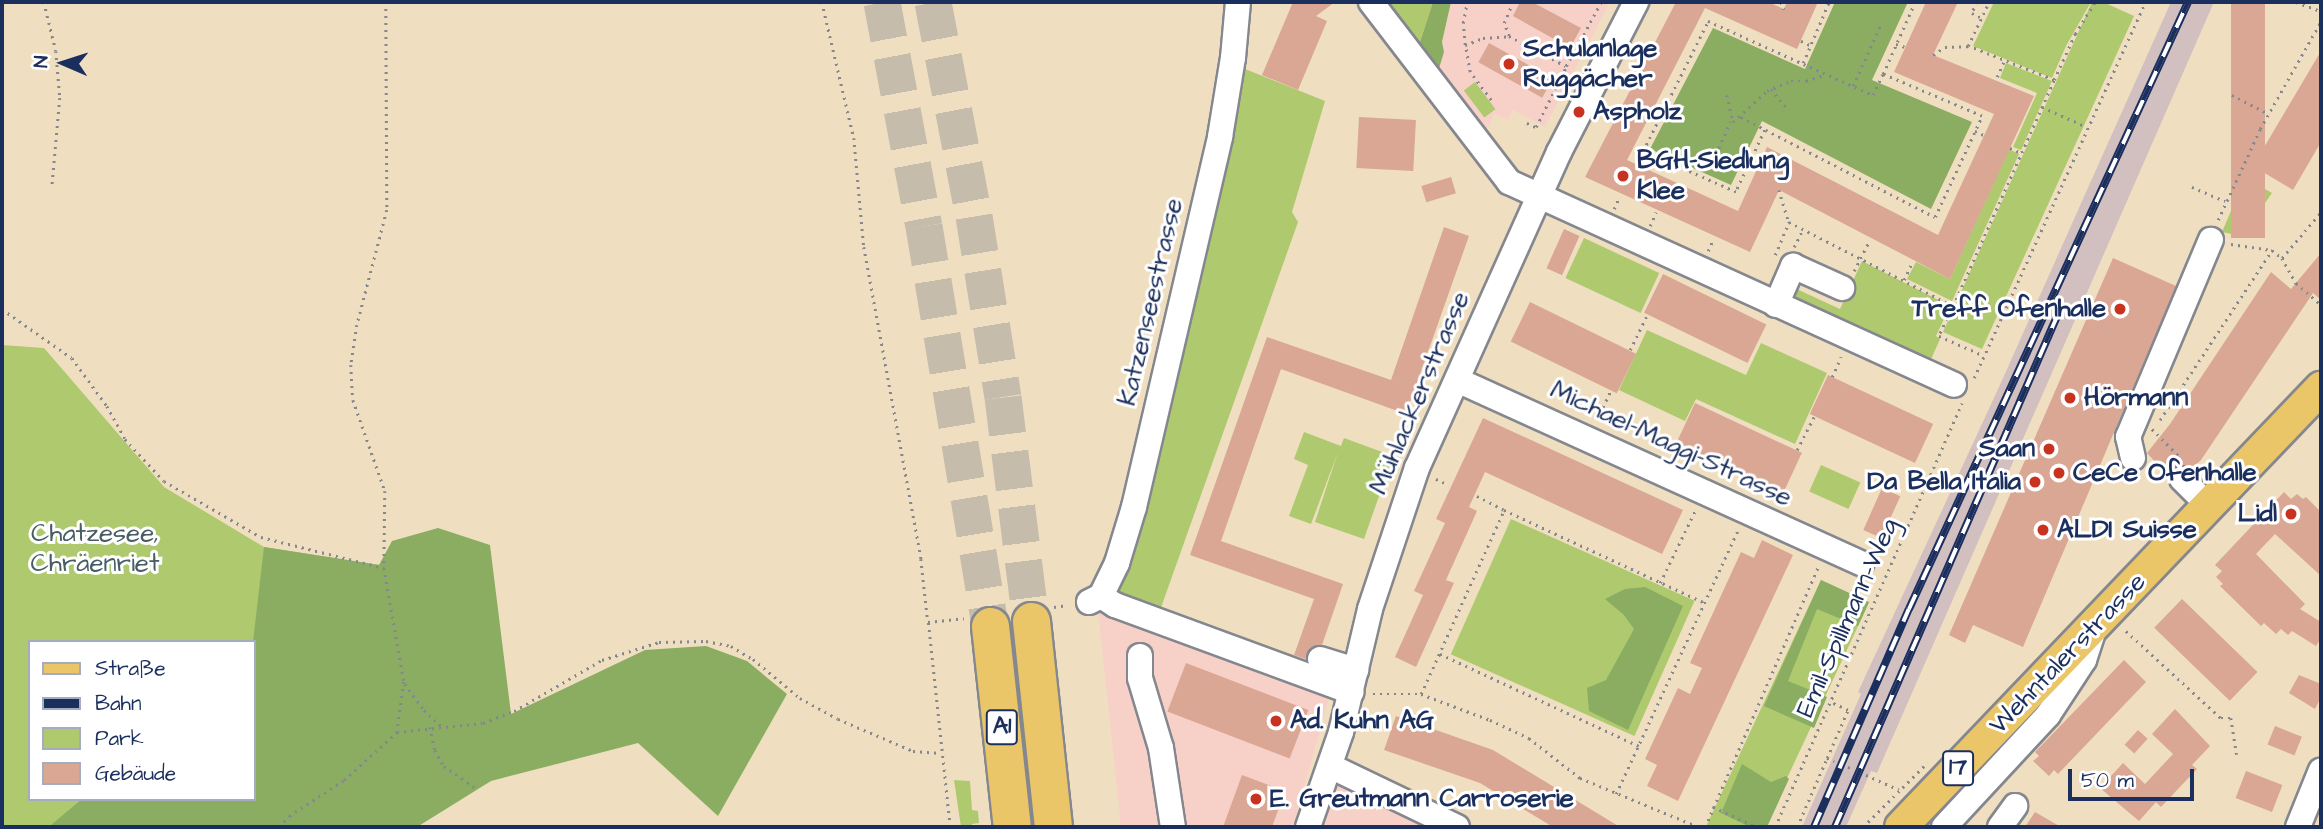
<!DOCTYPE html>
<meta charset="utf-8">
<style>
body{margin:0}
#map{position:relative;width:2323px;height:829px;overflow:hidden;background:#efdfc0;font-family:"Architects Daughter",sans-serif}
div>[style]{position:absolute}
.built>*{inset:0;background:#f7d1c8}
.industrial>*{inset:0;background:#d2bfc0}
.green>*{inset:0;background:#aec96e;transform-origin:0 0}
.forest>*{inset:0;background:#8aad61}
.building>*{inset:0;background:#d9a794;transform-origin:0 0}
.highway-tunnel>*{height:37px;margin-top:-18.5px;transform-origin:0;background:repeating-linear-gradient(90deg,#c5bcac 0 37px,transparent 0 55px)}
.path>*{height:2.5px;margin-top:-1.25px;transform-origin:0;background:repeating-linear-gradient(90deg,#85878f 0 2px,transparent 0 7px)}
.roads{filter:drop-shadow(2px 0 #85878f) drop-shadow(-2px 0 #85878f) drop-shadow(0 2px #85878f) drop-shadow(0 -2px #85878f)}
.minor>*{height:24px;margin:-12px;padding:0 12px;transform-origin:12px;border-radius:12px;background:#fff}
.major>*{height:32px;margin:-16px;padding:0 16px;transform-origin:16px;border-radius:16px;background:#eac669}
.highway>*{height:37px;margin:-18.5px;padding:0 18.5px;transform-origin:18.5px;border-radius:18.5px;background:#eac669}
.rail>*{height:8px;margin-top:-4px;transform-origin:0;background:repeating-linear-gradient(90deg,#fff 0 16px,#1b2f5e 0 32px);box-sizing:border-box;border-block:2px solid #1b2f5e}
.dots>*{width:19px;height:19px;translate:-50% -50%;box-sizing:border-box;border:4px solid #fff;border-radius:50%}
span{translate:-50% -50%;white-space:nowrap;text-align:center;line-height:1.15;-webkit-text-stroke:6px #fff;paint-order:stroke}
.shield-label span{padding:2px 5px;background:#fff;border:2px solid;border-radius:5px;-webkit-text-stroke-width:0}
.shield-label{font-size:24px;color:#1b2f5e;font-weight:700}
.poi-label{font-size:26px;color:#1b2f5e;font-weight:700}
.left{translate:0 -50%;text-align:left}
.right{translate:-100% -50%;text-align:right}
.street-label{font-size:26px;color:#1b2f5e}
.park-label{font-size:26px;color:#475d63}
.frame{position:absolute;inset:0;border:4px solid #1b2f5e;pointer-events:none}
.legend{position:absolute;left:28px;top:640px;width:228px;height:161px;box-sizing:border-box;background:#fff;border:2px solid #a4acbf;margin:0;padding:9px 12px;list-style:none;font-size:21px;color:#1b2f5e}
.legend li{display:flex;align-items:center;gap:14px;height:35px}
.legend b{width:35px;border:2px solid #a4acbf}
.north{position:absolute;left:28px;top:28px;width:70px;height:70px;-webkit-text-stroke:5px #fff;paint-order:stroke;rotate:273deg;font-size:19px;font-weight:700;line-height:28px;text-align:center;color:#1b2f5e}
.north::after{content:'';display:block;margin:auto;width:24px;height:32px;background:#1b2f5e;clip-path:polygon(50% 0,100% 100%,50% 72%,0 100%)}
.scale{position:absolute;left:2068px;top:769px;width:126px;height:32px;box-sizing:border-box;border:4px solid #1b2f5e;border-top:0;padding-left:9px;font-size:21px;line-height:24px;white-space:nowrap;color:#1b2f5e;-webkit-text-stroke:5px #fff;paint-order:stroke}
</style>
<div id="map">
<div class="built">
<i style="clip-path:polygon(1451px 2px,1610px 2px,1545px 127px,1513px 110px,1508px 120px,1494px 114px,1487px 131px,1472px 122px,1437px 75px,1444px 52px,1442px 43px)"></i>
<i style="clip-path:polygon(1098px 610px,1122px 612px,1331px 691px,1293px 827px,1121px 827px)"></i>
<i style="clip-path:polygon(1344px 785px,1443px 827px,1322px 827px,1335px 787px)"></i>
</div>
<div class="industrial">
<i style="clip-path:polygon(2171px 2px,2214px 2px,1877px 773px,1871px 771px,1846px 827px,1802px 827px,1861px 694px,1858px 692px,1999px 387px)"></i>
</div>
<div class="green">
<i style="clip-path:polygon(1383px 2px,1433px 2px,1418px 48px)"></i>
<i style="clip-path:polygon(1994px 2px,2091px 2px,2066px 46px,2052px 78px,1973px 46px)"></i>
<i style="clip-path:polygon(2092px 2px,2103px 2px,2134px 16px,1982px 349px,1943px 332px)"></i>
<i style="clip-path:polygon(2006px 63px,2052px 81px,2021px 150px,2013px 147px,2037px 93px,2000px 78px)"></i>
<i style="clip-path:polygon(1240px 67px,1325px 101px,1292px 212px,1298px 222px,1158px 616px,1110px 589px,1148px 502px)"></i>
<i style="left:1475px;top:82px;width:34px;height:14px;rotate:53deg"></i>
<i style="clip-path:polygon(2009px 149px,2019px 154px,1952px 301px,1907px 279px,1916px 262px,1950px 279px)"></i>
<i style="clip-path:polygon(2245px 178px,2272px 193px,2242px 236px,2222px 232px)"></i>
<i style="left:1584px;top:238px;width:83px;height:44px;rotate:25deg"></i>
<i style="clip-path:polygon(1862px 261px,1950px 306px,1936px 336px,1940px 339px,1928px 366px,1784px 299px,1790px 286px,1840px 309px)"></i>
<i style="clip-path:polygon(1647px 330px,1746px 375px,1761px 343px,1827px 373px,1795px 444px,1696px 399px,1685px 421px,1619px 390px)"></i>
<i style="clip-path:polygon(evenodd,2px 345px,44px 348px,164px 487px,264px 547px,380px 565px,299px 827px,2px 827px,2px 345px,30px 642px,254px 642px,254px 799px,30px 799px,30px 642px)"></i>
<i style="clip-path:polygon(1304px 432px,1341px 446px,1344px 438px,1393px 456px,1364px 539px,1315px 522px,1338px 452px,1311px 524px,1289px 516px,1308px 465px,1294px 459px)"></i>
<i style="left:1821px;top:465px;width:43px;height:29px;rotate:24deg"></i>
<i style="left:1511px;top:519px;width:201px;height:148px;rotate:24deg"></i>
<i style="left:1821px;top:580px;width:53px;height:270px;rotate:25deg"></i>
<i style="clip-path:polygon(954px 780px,970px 781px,972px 810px,978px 811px,979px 823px,972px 824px,972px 827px,961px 827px)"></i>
</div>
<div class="forest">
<i style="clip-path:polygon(1433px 2px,1451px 2px,1442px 42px,1444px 52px,1437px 75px,1418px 48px)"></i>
<i style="clip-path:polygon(1835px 2px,1908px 2px,1872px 80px,1972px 122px,1931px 209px,1762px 121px,1731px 185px,1650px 149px,1713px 28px,1805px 69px)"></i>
<i style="clip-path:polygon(438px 528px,490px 545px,511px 714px,645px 650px,706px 646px,747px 661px,787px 694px,718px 816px,638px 743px,491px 781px,417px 827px,51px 825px,82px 799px,254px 799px,253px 642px,264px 547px,379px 565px,392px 541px)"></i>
<i style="clip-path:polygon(1821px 580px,1869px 602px,1858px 626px,1817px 609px,1788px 681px,1827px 697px,1814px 728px,1764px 706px)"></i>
<i style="clip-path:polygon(1645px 587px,1683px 606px,1628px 730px,1589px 711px,1587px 688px,1606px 680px,1634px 629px,1624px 615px,1605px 599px,1625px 589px)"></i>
<i style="clip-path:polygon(1742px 764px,1771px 782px,1786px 776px,1789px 779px,1767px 827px,1750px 827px,1721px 813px)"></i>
</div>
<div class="building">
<i style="clip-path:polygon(1293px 2px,1335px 2px,1316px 16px,1327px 21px,1298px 90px,1262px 75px)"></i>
<i style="clip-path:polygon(1520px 2px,1532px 2px,1581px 28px,1570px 48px,1513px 16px)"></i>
<i style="clip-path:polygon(1676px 2px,1768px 2px,1784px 9px,1787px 2px,1818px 2px,1797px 49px,1705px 8px,1627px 160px,1738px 211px,1767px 147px,1938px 235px,1994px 114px,1894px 72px,1926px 2px,1958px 2px,1933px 55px,2034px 96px,1950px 279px,1779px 190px,1750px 252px,1585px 177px)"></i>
<i style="left:2231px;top:2px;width:34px;height:236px"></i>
<i style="left:1489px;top:43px;width:73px;height:22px;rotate:29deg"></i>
<i style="clip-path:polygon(2321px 51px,2321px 142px,2293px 190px,2253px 166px)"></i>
<i style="left:1359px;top:117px;width:57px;height:51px;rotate:3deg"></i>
<i style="left:1451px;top:177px;width:17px;height:31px;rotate:73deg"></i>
<i style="clip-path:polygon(1444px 227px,1469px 236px,1406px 414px,1281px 369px,1221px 541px,1343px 584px,1322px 645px,1310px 648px,1306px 659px,1294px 655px,1314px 599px,1190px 555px,1267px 337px,1391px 380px)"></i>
<i style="left:1564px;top:229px;width:17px;height:43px;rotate:24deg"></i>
<i style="clip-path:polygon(2321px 253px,2321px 300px,2313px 293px,2201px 460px,2192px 468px,2178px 465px,2168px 476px,2147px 453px,2170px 424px,2271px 272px,2291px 289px)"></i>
<i style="clip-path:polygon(2113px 258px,2176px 286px,2023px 647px,1973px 625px,1965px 643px,1949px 635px)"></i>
<i style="left:1663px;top:274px;width:115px;height:43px;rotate:26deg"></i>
<i style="left:1530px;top:302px;width:118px;height:44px;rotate:26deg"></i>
<i style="left:1828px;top:375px;width:116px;height:43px;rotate:25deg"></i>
<i style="left:1695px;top:403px;width:118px;height:44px;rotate:25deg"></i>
<i style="clip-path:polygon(1483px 418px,1683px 510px,1662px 554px,1485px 472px,1469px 507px,1477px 511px,1446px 580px,1454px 583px,1416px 667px,1395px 657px,1423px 595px,1414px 591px,1445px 523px,1436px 519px)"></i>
<i style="left:1882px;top:488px;width:20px;height:46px;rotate:24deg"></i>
<i style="clip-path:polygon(2284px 492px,2291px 499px,2297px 494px,2303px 499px,2306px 497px,2321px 512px,2321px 576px,2275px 534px,2256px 554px,2305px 604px,2300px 609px,2321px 622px,2321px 638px,2316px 646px,2292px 631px,2288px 635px,2281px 629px,2276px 634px,2264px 623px,2261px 626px,2220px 586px,2223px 584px,2216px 577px,2222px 571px,2215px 565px)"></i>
<i style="clip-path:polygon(1762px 540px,1793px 555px,1678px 801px,1647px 786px,1657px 765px,1645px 759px,1678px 688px,1690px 694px,1702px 668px,1690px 663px,1741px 552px,1754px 558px)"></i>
<i style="left:2182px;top:599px;width:105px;height:40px;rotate:44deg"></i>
<i style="clip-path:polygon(2124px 660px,2146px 682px,2058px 774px,2054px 770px,2049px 776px,2033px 761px,2039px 756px,2035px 752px)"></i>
<i style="left:1186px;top:663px;width:131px;height:52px;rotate:21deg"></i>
<i style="clip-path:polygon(2299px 675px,2321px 684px,2321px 697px,2315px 709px,2289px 693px)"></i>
<i style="clip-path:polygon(2175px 709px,2210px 746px,2192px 765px,2197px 769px,2161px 807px,2156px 802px,2139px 821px,2100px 788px,2123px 763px,2145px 784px,2173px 754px,2152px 734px)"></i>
<i style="clip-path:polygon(1396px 716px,1493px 750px,1620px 827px,1553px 827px,1480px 783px,1384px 750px)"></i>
<i style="left:2275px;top:726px;width:29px;height:20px;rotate:22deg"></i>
<i style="left:2138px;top:730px;width:13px;height:20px;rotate:42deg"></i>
<i style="left:2246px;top:771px;width:39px;height:29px;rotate:21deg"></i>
<i style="clip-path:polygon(1242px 775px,1285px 791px,1272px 827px,1223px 827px)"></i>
<i style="clip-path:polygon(2035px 812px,2061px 827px,2025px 827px)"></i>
</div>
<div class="highway-tunnel">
<i style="left:882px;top:2px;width:228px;rotate:79.4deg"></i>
<i style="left:924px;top:226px;width:405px;rotate:80.6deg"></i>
<i style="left:933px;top:2px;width:218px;rotate:79.2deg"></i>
<i style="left:974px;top:216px;width:183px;rotate:80.9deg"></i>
<i style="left:1003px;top:397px;width:226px;rotate:82.9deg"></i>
</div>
<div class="path">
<i style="left:44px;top:2px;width:50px;rotate:76.2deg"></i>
<i style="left:56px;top:51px;width:47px;rotate:85.1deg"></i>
<i style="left:60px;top:98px;width:89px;rotate:95.1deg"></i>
<i style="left:386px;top:2px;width:208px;rotate:89.7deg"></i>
<i style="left:387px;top:210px;width:119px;rotate:104.6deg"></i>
<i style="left:357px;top:325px;width:40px;rotate:98.5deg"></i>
<i style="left:351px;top:365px;width:35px;rotate:87deg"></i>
<i style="left:353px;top:400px;width:96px;rotate:70.6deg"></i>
<i style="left:385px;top:491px;width:77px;rotate:90.7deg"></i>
<i style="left:384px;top:568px;width:116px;rotate:80deg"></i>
<i style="left:404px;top:682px;width:50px;rotate:98deg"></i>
<i style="left:822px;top:2px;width:140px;rotate:76.8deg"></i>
<i style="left:854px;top:138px;width:109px;rotate:84.8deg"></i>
<i style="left:864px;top:247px;width:317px;rotate:79.6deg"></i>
<i style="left:921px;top:559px;width:63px;rotate:83.7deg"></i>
<i style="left:1781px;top:2px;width:8px;rotate:67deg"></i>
<i style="left:1977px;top:2px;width:12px;rotate:114deg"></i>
<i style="left:1972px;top:13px;width:11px;rotate:27deg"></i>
<i style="left:2296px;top:2px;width:27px;rotate:20deg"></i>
<i style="left:1509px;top:36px;width:14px;rotate:-111deg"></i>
<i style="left:1504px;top:23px;width:23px;rotate:-67deg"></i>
<i style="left:1801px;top:41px;width:10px;rotate:24deg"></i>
<i style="left:1639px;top:44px;width:10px;rotate:29deg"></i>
<i style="left:1896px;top:44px;width:9px;rotate:18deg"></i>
<i style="left:1465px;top:45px;width:22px;rotate:-95deg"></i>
<i style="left:1463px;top:23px;width:21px;rotate:-79deg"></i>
<i style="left:1577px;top:47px;width:51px;rotate:-61.9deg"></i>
<i style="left:1933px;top:55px;width:14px;rotate:-34deg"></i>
<i style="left:1945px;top:47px;width:23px;rotate:-2deg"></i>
<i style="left:1803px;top:63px;width:66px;rotate:-66.9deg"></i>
<i style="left:1997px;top:77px;width:17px;rotate:-66deg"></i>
<i style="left:2054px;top:80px;width:51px;rotate:-65.5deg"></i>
<i style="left:2075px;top:34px;width:38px;rotate:-58deg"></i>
<i style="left:1619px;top:82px;width:11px;rotate:27deg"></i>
<i style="left:1853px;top:86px;width:66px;rotate:-65.8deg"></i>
<i style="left:1771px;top:89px;width:26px;rotate:50deg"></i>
<i style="left:1727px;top:95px;width:28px;rotate:77deg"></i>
<i style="left:1733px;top:122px;width:46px;rotate:-42.4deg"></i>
<i style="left:1767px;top:91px;width:26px;rotate:-23deg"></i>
<i style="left:1791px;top:81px;width:15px"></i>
<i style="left:1806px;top:81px;width:21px;rotate:-19deg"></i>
<i style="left:2232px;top:95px;width:42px;rotate:27.2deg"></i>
<i style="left:1491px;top:100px;width:35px;rotate:-127deg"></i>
<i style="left:1470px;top:72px;width:27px;rotate:-100deg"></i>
<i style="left:1465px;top:45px;width:19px;rotate:-21deg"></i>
<i style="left:1483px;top:38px;width:26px;rotate:-4deg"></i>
<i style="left:1509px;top:36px;width:64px;rotate:27.8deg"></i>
<i style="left:1566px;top:66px;width:22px;rotate:-60deg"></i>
<i style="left:1577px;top:47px;width:10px;rotate:24deg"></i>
<i style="left:2042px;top:107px;width:49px;rotate:24deg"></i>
<i style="left:1741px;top:117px;width:218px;rotate:27.3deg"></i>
<i style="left:1935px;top:217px;width:111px;rotate:-65deg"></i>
<i style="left:1982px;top:116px;width:108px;rotate:-157deg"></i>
<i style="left:1883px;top:74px;width:79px;rotate:-66deg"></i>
<i style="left:1527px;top:123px;width:10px;rotate:24deg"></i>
<i style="left:1536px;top:127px;width:67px;rotate:-63.4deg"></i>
<i style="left:1765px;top:130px;width:68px;rotate:115.1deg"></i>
<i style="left:1736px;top:192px;width:102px;rotate:-156.2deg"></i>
<i style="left:1643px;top:151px;width:145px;rotate:-63.4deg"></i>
<i style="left:1708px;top:21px;width:181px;rotate:24.2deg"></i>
<i style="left:1873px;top:95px;width:23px;rotate:-65deg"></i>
<i style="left:1975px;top:131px;width:10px;rotate:24deg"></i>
<i style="left:2010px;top:148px;width:13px;rotate:23deg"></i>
<i style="left:1713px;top:161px;width:43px;rotate:-66.4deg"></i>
<i style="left:2192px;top:187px;width:36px;rotate:23deg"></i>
<i style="left:1779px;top:190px;width:34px;rotate:73deg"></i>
<i style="left:1614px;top:209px;width:13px;rotate:-67deg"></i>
<i style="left:2218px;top:220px;width:100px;rotate:-65.2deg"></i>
<i style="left:2260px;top:129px;width:124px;rotate:-60.5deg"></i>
<i style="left:1650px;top:226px;width:15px;rotate:-67deg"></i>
<i style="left:2231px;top:244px;width:41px;rotate:8.3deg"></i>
<i style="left:2272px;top:250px;width:13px;rotate:39deg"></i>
<i style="left:2282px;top:258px;width:60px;rotate:-49.7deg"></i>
<i style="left:1794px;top:247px;width:20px;rotate:-63deg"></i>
<i style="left:1708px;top:251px;width:13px;rotate:-67deg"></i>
<i style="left:1775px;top:255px;width:36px;rotate:-67deg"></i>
<i style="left:1789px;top:222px;width:184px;rotate:27.1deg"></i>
<i style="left:1953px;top:306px;width:248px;rotate:-65.9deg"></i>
<i style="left:2054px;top:80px;width:92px;rotate:-158.4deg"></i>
<i style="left:1968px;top:46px;width:49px;rotate:-64.5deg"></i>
<i style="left:2282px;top:258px;width:29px;rotate:61deg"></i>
<i style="left:2296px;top:283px;width:33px;rotate:41deg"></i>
<i style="left:1854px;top:271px;width:34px;rotate:-63deg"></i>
<i style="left:1904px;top:280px;width:19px;rotate:-65deg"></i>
<i style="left:1953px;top:306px;width:33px;rotate:115deg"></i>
<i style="left:1939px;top:336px;width:47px;rotate:23.8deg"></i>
<i style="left:2px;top:309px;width:85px;rotate:35deg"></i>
<i style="left:72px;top:358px;width:59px;rotate:53.9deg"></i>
<i style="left:107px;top:406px;width:38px;rotate:61deg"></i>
<i style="left:125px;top:439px;width:57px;rotate:47.1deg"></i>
<i style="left:164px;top:481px;width:112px;rotate:30deg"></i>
<i style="left:261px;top:537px;width:127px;rotate:14.1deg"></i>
<i style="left:1630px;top:350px;width:39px;rotate:-64deg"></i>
<i style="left:1832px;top:377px;width:22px;rotate:-66deg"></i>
<i style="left:1974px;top:378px;width:413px;rotate:-65.5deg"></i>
<i style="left:1597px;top:420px;width:33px;rotate:-65deg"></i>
<i style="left:2160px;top:420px;width:204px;rotate:-56.6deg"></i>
<i style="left:2152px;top:429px;width:42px;rotate:45deg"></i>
<i style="left:1797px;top:450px;width:38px;rotate:-63deg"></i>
<i style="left:1436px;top:479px;width:14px;rotate:25deg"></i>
<i style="left:1477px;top:496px;width:30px;rotate:27deg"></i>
<i style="left:1774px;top:501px;width:12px;rotate:-66deg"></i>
<i style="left:1660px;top:583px;width:80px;rotate:-64.1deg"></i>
<i style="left:1054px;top:607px;width:14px;rotate:-8deg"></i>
<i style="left:2126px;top:631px;width:129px;rotate:42.5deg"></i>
<i style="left:2221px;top:718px;width:10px"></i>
<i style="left:2231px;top:718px;width:37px;rotate:81deg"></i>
<i style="left:1440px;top:654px;width:219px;rotate:24.8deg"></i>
<i style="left:405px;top:684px;width:32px;rotate:54deg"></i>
<i style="left:424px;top:710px;width:23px;rotate:43deg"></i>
<i style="left:1373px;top:694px;width:48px"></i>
<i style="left:1421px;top:694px;width:74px;rotate:20.6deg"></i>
<i style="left:1490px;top:720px;width:43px;rotate:24.8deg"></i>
<i style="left:1529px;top:738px;width:65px;rotate:38.1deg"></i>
<i style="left:1580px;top:778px;width:129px;rotate:22.4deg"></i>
<i style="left:1421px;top:694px;width:202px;rotate:-65.7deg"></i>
<i style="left:1504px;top:510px;width:221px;rotate:24.8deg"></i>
<i style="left:430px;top:727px;width:24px;rotate:78deg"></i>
<i style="left:435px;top:750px;width:18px;rotate:61deg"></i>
<i style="left:444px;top:766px;width:39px;rotate:35deg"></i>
<i style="left:1827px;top:758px;width:52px;rotate:-66.4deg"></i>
<i style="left:1848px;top:710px;width:20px;rotate:-156deg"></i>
<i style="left:1848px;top:767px;width:5px;rotate:22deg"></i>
<i style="left:1866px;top:775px;width:36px;rotate:24deg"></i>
<i style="left:1616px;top:794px;width:291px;rotate:-65.2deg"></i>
<i style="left:1713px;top:807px;width:48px;rotate:24.4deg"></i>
<i style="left:279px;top:827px;width:15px;rotate:-48deg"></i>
<i style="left:289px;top:816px;width:66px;rotate:-33.2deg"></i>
<i style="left:344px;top:780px;width:72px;rotate:-42.2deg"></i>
<i style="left:397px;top:732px;width:86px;rotate:-6deg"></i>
<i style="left:483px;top:723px;width:33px;rotate:-21deg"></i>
<i style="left:514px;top:711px;width:102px;rotate:-30.1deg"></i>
<i style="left:602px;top:660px;width:60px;rotate:-17.5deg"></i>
<i style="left:659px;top:642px;width:47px;rotate:-1.2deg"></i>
<i style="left:706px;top:641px;width:25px;rotate:11deg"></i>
<i style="left:731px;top:646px;width:26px;rotate:31deg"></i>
<i style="left:753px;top:659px;width:61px;rotate:39.7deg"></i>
<i style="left:800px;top:698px;width:43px;rotate:28.9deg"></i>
<i style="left:838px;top:719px;width:82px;rotate:23.1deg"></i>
<i style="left:913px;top:751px;width:28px;rotate:4deg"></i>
<i style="left:950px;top:827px;width:206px;rotate:-96.1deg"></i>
<i style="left:928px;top:622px;width:36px;rotate:-6deg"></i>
<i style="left:1705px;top:827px;width:283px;rotate:-66.5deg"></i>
<i style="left:1775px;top:827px;width:463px;rotate:-66.2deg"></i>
<i style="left:1797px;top:827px;width:75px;rotate:-66.5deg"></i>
<i style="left:1827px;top:758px;width:8px;rotate:23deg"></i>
<i style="left:1863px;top:827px;width:91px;rotate:-45deg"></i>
</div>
<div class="roads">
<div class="minor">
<i style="left:1371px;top:2px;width:227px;rotate:52.5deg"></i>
<i style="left:1509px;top:182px;width:489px;rotate:24.5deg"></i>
<i style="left:1776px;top:305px;width:43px;rotate:-66.4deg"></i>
<i style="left:1793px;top:266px;width:54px;rotate:24.2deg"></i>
<i style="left:1457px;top:380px;width:444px;rotate:24.4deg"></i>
<i style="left:2133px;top:458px;width:22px;rotate:-103deg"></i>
<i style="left:2128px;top:437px;width:214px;rotate:-67.2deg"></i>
<i style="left:2182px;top:479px;width:38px;rotate:45deg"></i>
<i style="left:1101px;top:596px;width:17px;rotate:33deg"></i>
<i style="left:1115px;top:605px;width:252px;rotate:20.2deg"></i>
<i style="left:1089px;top:602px;width:13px;rotate:-27deg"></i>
<i style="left:1101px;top:596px;width:37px;rotate:-64deg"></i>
<i style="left:1117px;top:563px;width:59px;rotate:-73.1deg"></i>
<i style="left:1134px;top:507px;width:380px;rotate:-76.9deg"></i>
<i style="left:1220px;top:137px;width:80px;rotate:-80.7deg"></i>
<i style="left:1233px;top:58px;width:56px;rotate:-84.9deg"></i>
<i style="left:1140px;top:656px;width:22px;rotate:90deg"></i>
<i style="left:1140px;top:678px;width:73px;rotate:73.3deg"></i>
<i style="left:1161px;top:748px;width:80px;rotate:81.4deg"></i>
<i style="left:1320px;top:659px;width:38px;rotate:17deg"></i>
<i style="left:1330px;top:766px;width:141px;rotate:25.7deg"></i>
<i style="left:1308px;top:827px;width:101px;rotate:-70.8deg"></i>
<i style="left:1341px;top:732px;width:126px;rotate:-76.7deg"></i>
<i style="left:1370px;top:609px;width:149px;rotate:-71.6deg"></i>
<i style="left:1417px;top:468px;width:346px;rotate:-65.8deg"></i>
<i style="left:1559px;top:152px;width:169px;rotate:-62.8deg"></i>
<i style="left:1944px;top:827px;width:153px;rotate:-47.1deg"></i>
<i style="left:2048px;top:715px;width:66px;rotate:-56.8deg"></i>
<i style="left:2084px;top:660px;width:35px;rotate:-72deg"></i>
<i style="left:2000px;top:827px;width:26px;rotate:-54deg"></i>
<i style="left:2298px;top:827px;width:61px;rotate:-68deg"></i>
</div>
<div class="major">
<i style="left:1901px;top:827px;width:608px;rotate:-46.27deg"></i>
</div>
<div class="highway">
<i style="left:1031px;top:621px;width:207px;rotate:83.9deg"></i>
<i style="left:990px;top:626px;width:202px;rotate:83.8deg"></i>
</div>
</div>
<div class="rail">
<i style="left:1814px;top:827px;width:238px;rotate:-66.5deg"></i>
<i style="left:1909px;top:609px;width:668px;rotate:-65.31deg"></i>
<i style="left:1835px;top:827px;width:569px;rotate:-66.5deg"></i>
</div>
<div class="dots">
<i style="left:1509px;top:64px;background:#c8321e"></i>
<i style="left:1579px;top:112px;background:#c8321e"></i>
<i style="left:1623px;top:176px;background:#c8321e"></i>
<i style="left:2120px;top:309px;background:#c8321e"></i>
<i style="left:2070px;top:398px;background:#c8321e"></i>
<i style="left:2049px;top:449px;background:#c8321e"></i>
<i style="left:2059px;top:473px;background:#c8321e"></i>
<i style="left:2035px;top:482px;background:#c8321e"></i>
<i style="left:2291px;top:514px;background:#c8321e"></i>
<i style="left:2043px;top:530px;background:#c8321e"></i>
<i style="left:1276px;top:721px;background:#c8321e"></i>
<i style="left:1256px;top:799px;background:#c8321e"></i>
</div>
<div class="shield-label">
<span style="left:1002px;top:727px">A1</span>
<span style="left:1958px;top:768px">17</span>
</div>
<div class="poi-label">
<span class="left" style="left:1523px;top:64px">Schulanlage<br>Ruggächer</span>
<span class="left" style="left:1593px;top:112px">Aspholz</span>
<span class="left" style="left:1637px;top:176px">BGH-Siedlung<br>Klee</span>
<span class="right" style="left:2106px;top:309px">Treff Ofenhalle</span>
<span class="left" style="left:2084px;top:398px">Hörmann</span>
<span class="right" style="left:2035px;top:449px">Saan</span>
<span class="left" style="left:2073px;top:473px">CeCe Ofenhalle</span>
<span class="right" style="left:2021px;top:482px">Da Bella Italia</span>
<span class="right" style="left:2277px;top:514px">Lidl</span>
<span class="left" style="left:2057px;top:530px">ALDI Suisse</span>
<span class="left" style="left:1290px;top:721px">Ad. Kuhn AG</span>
<span class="left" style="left:1270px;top:799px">E. Greutmann Carroserie</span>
</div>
<div class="street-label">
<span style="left:1151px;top:302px;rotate:-77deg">Katzenseestrasse</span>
<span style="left:1420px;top:393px;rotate:-67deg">Mühlackerstrasse</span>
<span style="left:1671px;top:444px;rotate:25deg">Michael-Maggi-Strasse</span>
<span style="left:1848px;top:618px;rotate:-66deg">Emil-Spillmann-Weg</span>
<span style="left:2068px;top:654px;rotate:-46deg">Wehntalerstrasse</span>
</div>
<div class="park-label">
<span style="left:95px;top:549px">Chatzesee,<br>Chräenriet</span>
</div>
<div class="frame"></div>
<ul class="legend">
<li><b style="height:9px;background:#eac669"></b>Straße</li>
<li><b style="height:9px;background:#1b2f5e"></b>Bahn</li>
<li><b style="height:19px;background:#aec96e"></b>Park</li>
<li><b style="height:19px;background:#d9a794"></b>Gebäude</li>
</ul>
<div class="north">N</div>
<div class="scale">50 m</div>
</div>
